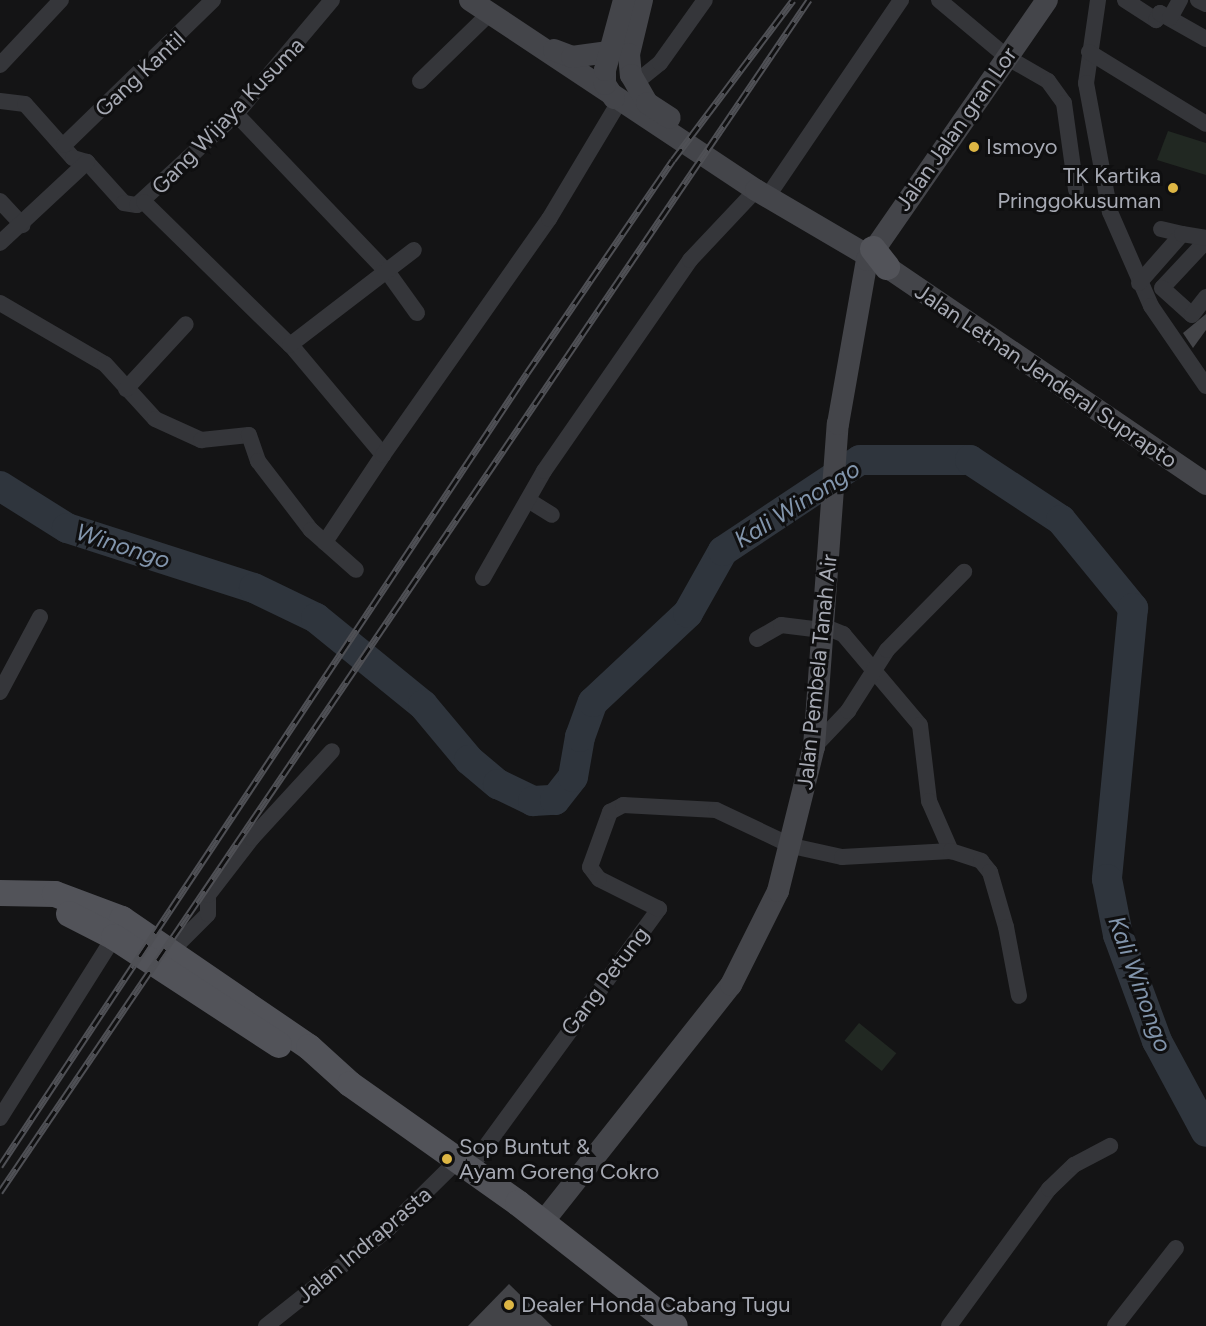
<!DOCTYPE html>
<style>
body{margin:0}
#map{position:relative;width:1206px;height:1326px;overflow:hidden;background:#141415;font-family:Figtree,sans-serif}
div>[style]{position:absolute}
.green>*{inset:0;background:#212822;transform-origin:0 0}
.river>*{height:30px;margin:-15px;padding:0 15px;transform-origin:15px;border-radius:15px;background:#2f353d}
.building>*{inset:0;background:#434448}
.street>*{height:16px;margin:-8px;padding:0 8px;transform-origin:8px;border-radius:8px;background:#35363a}
.secondary>*{height:22px;margin:-11px;padding:0 11px;transform-origin:11px;border-radius:11px;background:#44454a}
.primary>*{height:26px;margin:-13px;padding:0 13px;transform-origin:13px;border-radius:13px;background:#525359}
.rail>*{height:7px;margin-top:-3.5px;transform-origin:0;background:repeating-linear-gradient(90deg,#0f0f10 0 14px,#4f5055 0 28px);box-sizing:border-box;border-block:2px solid #4f5055}
.dots>*{width:16px;height:16px;translate:-50% -50%;box-sizing:border-box;border:3px solid #0f0f10;border-radius:50%}
span{translate:-50% -50%;white-space:nowrap;text-align:center;line-height:1.15;-webkit-text-stroke:6px #0f0f10;paint-order:stroke}
.street-label{font-size:22px;color:#a7aab4}
.poi-label{font-size:22px;color:#a7aab4}
.left{translate:0 -50%;text-align:left}
.right{translate:-100% -50%;text-align:right}
.water-label{font-size:24px;color:#8295ac;font-style:italic}
</style>
<div id="map">
<div class="green">
<i style="clip-path:polygon(1168px 131px,1206px 143px,1206px 175px,1157px 160px)"></i>
<i style="left:859px;top:1023px;width:48px;height:23px;rotate:39deg"></i>
</div>
<div class="river">
<i style="left:0;top:486px;width:79px;rotate:32.1deg"></i>
<i style="left:67px;top:528px;width:196px;rotate:17.8deg"></i>
<i style="left:254px;top:588px;width:69px;rotate:25.8deg"></i>
<i style="left:316px;top:618px;width:138px;rotate:39.1deg"></i>
<i style="left:423px;top:705px;width:72px;rotate:50.1deg"></i>
<i style="left:469px;top:760px;width:38px;rotate:40deg"></i>
<i style="left:498px;top:784px;width:39px;rotate:26deg"></i>
<i style="left:533px;top:801px;width:22px;rotate:-3deg"></i>
<i style="left:555px;top:800px;width:29px;rotate:-52deg"></i>
<i style="left:573px;top:777px;width:41px;rotate:-80.1deg"></i>
<i style="left:580px;top:737px;width:37px;rotate:-70deg"></i>
<i style="left:593px;top:702px;width:130px;rotate:-43.1deg"></i>
<i style="left:688px;top:613px;width:71px;rotate:-60.6deg"></i>
<i style="left:723px;top:551px;width:164px;rotate:-33.6deg"></i>
<i style="left:860px;top:460px;width:110px"></i>
<i style="left:970px;top:460px;width:109px;rotate:33.4deg"></i>
<i style="left:1061px;top:520px;width:114px;rotate:50.7deg"></i>
<i style="left:1133px;top:608px;width:272px;rotate:95.5deg"></i>
<i style="left:1107px;top:879px;width:57px;rotate:78.9deg"></i>
<i style="left:1118px;top:935px;width:113px;rotate:69.8deg"></i>
<i style="left:1157px;top:1041px;width:103px;rotate:61.7deg"></i>
</div>
<div class="building">
<i style="clip-path:polygon(1206px 314px,1206px 330px,1193px 348px,1183px 333px)"></i>
<i style="clip-path:polygon(509px 1284px,552px 1326px,468px 1326px)"></i>
</div>
<div class="street">
<i style="left:939px;top:0;width:90px;rotate:40deg"></i>
<i style="left:1008px;top:58px;width:46px;rotate:29.9deg"></i>
<i style="left:1048px;top:81px;width:27px;rotate:54deg"></i>
<i style="left:1064px;top:103px;width:88px;rotate:82.1deg"></i>
<i style="left:1098px;top:0;width:84px;rotate:98.2deg"></i>
<i style="left:1086px;top:83px;width:131px;rotate:79.5deg"></i>
<i style="left:1110px;top:212px;width:103px;rotate:66.4deg"></i>
<i style="left:1151px;top:306px;width:97px;rotate:55.5deg"></i>
<i style="left:1125px;top:0;width:37px;rotate:33deg"></i>
<i style="left:1156px;top:20px;width:8px;rotate:-60deg"></i>
<i style="left:1160px;top:13px;width:53px;rotate:29.5deg"></i>
<i style="left:1198px;top:0;width:9px;rotate:27deg"></i>
<i style="left:1170px;top:18px;width:21px;rotate:-61deg"></i>
<i style="left:1089px;top:52px;width:137px;rotate:31.6deg"></i>
<i style="left:0;top:65px;width:89px;rotate:-46.8deg"></i>
<i style="left:420px;top:81px;width:98px;rotate:-44.2deg"></i>
<i style="left:634px;top:84px;width:33px;rotate:-39deg"></i>
<i style="left:660px;top:63px;width:77px;rotate:-54.5deg"></i>
<i style="left:0;top:101px;width:25px;rotate:7deg"></i>
<i style="left:25px;top:104px;width:72px;rotate:48.4deg"></i>
<i style="left:73px;top:158px;width:15px;rotate:16deg"></i>
<i style="left:87px;top:162px;width:55px;rotate:47.9deg"></i>
<i style="left:124px;top:203px;width:13px;rotate:9deg"></i>
<i style="left:137px;top:205px;width:134px;rotate:-42.6deg"></i>
<i style="left:236px;top:114px;width:149px;rotate:-49.9deg"></i>
<i style="left:236px;top:114px;width:221px;rotate:46.3deg"></i>
<i style="left:389px;top:274px;width:48px;rotate:54.3deg"></i>
<i style="left:64px;top:145px;width:208px;rotate:-44.2deg"></i>
<i style="left:774px;top:187px;width:226px;rotate:-55.8deg"></i>
<i style="left:0;top:201px;width:33px;rotate:47deg"></i>
<i style="left:144px;top:202px;width:211px;rotate:44.4deg"></i>
<i style="left:295px;top:350px;width:137px;rotate:50deg"></i>
<i style="left:383px;top:455px;width:105px;rotate:123.7deg"></i>
<i style="left:1161px;top:229px;width:22px;rotate:13deg"></i>
<i style="left:1206px;top:241px;width:64px;rotate:133.1deg"></i>
<i style="left:1162px;top:288px;width:40px;rotate:42deg"></i>
<i style="left:1192px;top:315px;width:23px;rotate:-52deg"></i>
<i style="left:0;top:243px;width:119px;rotate:-43deg"></i>
<i style="left:1139px;top:283px;width:65px;rotate:-48.7deg"></i>
<i style="left:1182px;top:234px;width:24px;rotate:9deg"></i>
<i style="left:0;top:303px;width:121px;rotate:30.2deg"></i>
<i style="left:105px;top:364px;width:74px;rotate:47.7deg"></i>
<i style="left:155px;top:419px;width:51px;rotate:24.5deg"></i>
<i style="left:201px;top:440px;width:48px;rotate:-5.9deg"></i>
<i style="left:249px;top:435px;width:28px;rotate:71deg"></i>
<i style="left:258px;top:461px;width:87px;rotate:52.5deg"></i>
<i style="left:311px;top:530px;width:60px;rotate:41.6deg"></i>
<i style="left:290px;top:345px;width:156px;rotate:-37.5deg"></i>
<i style="left:126px;top:389px;width:88px;rotate:-47.3deg"></i>
<i style="left:383px;top:455px;width:289px;rotate:-54.9deg"></i>
<i style="left:549px;top:219px;width:136px;rotate:-59.1deg"></i>
<i style="left:528px;top:500px;width:28px;rotate:32deg"></i>
<i style="left:483px;top:578px;width:123px;rotate:-60.3deg"></i>
<i style="left:544px;top:471px;width:257px;rotate:-55.3deg"></i>
<i style="left:690px;top:260px;width:96px;rotate:-46.7deg"></i>
<i style="left:823px;top:626px;width:22px;rotate:22deg"></i>
<i style="left:843px;top:634px;width:119px;rotate:49.8deg"></i>
<i style="left:920px;top:725px;width:77px;rotate:83.2deg"></i>
<i style="left:929px;top:801px;width:55px;rotate:66.3deg"></i>
<i style="left:757px;top:639px;width:28px;rotate:-30deg"></i>
<i style="left:781px;top:625px;width:41px;rotate:7deg"></i>
<i style="left:0;top:692px;width:85px;rotate:-61.9deg"></i>
<i style="left:814px;top:747px;width:50px;rotate:-46.6deg"></i>
<i style="left:848px;top:711px;width:72px;rotate:-57.4deg"></i>
<i style="left:887px;top:650px;width:110px;rotate:-45.4deg"></i>
<i style="left:171px;top:951px;width:52px;rotate:-45deg"></i>
<i style="left:208px;top:914px;width:19px;rotate:-90deg"></i>
<i style="left:208px;top:895px;width:72px;rotate:-52.3deg"></i>
<i style="left:252px;top:838px;width:118px;rotate:-47.4deg"></i>
<i style="left:0;top:1118px;width:214px;rotate:-57.8deg"></i>
<i style="left:470px;top:1168px;width:321px;rotate:-53.9deg"></i>
<i style="left:659px;top:909px;width:67px;rotate:-153.4deg"></i>
<i style="left:599px;top:879px;width:15px;rotate:-127deg"></i>
<i style="left:590px;top:867px;width:59px;rotate:-70deg"></i>
<i style="left:610px;top:812px;width:15px;rotate:-28deg"></i>
<i style="left:623px;top:805px;width:93px;rotate:3.1deg"></i>
<i style="left:716px;top:810px;width:84px;rotate:25.3deg"></i>
<i style="left:792px;top:846px;width:51px;rotate:12.4deg"></i>
<i style="left:842px;top:857px;width:109px;rotate:-3.2deg"></i>
<i style="left:951px;top:851px;width:32px;rotate:18deg"></i>
<i style="left:981px;top:861px;width:14px;rotate:51deg"></i>
<i style="left:990px;top:872px;width:57px;rotate:73.8deg"></i>
<i style="left:1006px;top:927px;width:70px;rotate:79.3deg"></i>
<i style="left:266px;top:1326px;width:156px;rotate:-38.5deg"></i>
<i style="left:388px;top:1229px;width:98px;rotate:-44.6deg"></i>
<i style="left:949px;top:1326px;width:170px;rotate:-53.9deg"></i>
<i style="left:1049px;top:1189px;width:35px;rotate:-44deg"></i>
<i style="left:1074px;top:1165px;width:41px;rotate:-27.8deg"></i>
<i style="left:1115px;top:1326px;width:99px;rotate:-52deg"></i>
</div>
<div class="secondary">
<i style="left:470px;top:0;width:343px;rotate:33.6deg"></i>
<i style="left:756px;top:190px;width:152px;rotate:30.4deg"></i>
<i style="left:887px;top:267px;width:386px;rotate:34.2deg"></i>
<i style="left:642px;top:0;width:56px;rotate:103.5deg"></i>
<i style="left:629px;top:54px;width:21px;rotate:85deg"></i>
<i style="left:631px;top:75px;width:32px;rotate:60deg"></i>
<i style="left:647px;top:103px;width:27px;rotate:33deg"></i>
<i style="left:554px;top:50px;width:19px;rotate:21deg"></i>
<i style="left:572px;top:57px;width:37px;rotate:-8deg"></i>
<i style="left:614px;top:98px;width:17px;rotate:-123deg"></i>
<i style="left:605px;top:84px;width:14px;rotate:-90deg"></i>
<i style="left:605px;top:70px;width:73px;rotate:-74.8deg"></i>
<i style="left:543px;top:1222px;width:303px;rotate:-51.6deg"></i>
<i style="left:731px;top:985px;width:105px;rotate:-63.4deg"></i>
<i style="left:778px;top:891px;width:148px;rotate:-76deg"></i>
<i style="left:814px;top:747px;width:324px;rotate:-85.8deg"></i>
<i style="left:838px;top:424px;width:167px;rotate:-80deg"></i>
<i style="left:867px;top:260px;width:316px;rotate:-55.3deg"></i>
</div>
<div class="primary">
<i style="left:873px;top:249px;width:23px;rotate:52deg"></i>
<i style="left:0;top:893px;width:55px;rotate:1deg"></i>
<i style="left:55px;top:894px;width:72px;rotate:20.5deg"></i>
<i style="left:122px;top:919px;width:227px;rotate:34.4deg"></i>
<i style="left:309px;top:1047px;width:55px;rotate:42.1deg"></i>
<i style="left:350px;top:1084px;width:206px;rotate:35.3deg"></i>
<i style="left:518px;top:1203px;width:199px;rotate:38.1deg"></i>
<i style="left:69px;top:914px;width:51px;rotate:27.1deg"></i>
<i style="left:114px;top:937px;width:197px;rotate:33.2deg"></i>
</div>
<div class="rail">
<i style="left:0;top:1166px;width:952px;rotate:-56.39deg"></i>
<i style="left:527px;top:373px;width:258px;rotate:-55.6deg"></i>
<i style="left:673px;top:160px;width:200px;rotate:-53.1deg"></i>
<i style="left:0;top:1192px;width:1441px;rotate:-55.84deg"></i>
</div>
<div class="dots">
<i style="left:974px;top:147px;background:#ddb644"></i>
<i style="left:1173px;top:188px;background:#ddb644"></i>
<i style="left:447px;top:1159px;background:#ddb644"></i>
<i style="left:509px;top:1305px;background:#ddb644"></i>
</div>
<div class="street-label">
<span style="left:140px;top:74px;rotate:-43deg">Gang Kantil</span>
<span style="left:228px;top:116px;rotate:-46deg">Gang Wijaya Kusuma</span>
<span style="left:956px;top:129px;rotate:-55deg">Jalan Jalan gran Lor</span>
<span style="left:1046px;top:376px;rotate:34deg">Jalan Letnan Jenderal Suprapto</span>
<span style="left:817px;top:672px;rotate:-84deg">Jalan Pembela Tanah Air</span>
<span style="left:605px;top:981px;rotate:-53deg">Gang Petung</span>
<span style="left:364px;top:1245px;rotate:-40deg">Jalan Indraprasta</span>
</div>
<div class="poi-label">
<span class="left" style="left:986px;top:147px">Ismoyo</span>
<span class="right" style="left:1161px;top:188px">TK Kartika<br>Pringgokusuman</span>
<span class="left" style="left:459px;top:1159px">Sop Buntut &amp;<br>Ayam Goreng Cokro</span>
<span class="left" style="left:521px;top:1305px">Dealer Honda Cabang Tugu</span>
</div>
<div class="water-label">
<span style="left:797px;top:504px;rotate:-32deg">Kali Winongo</span>
<span style="left:123px;top:546px;rotate:18deg">Winongo</span>
<span style="left:1140px;top:984px;rotate:70deg">Kali Winongo</span>
</div>
</div>
